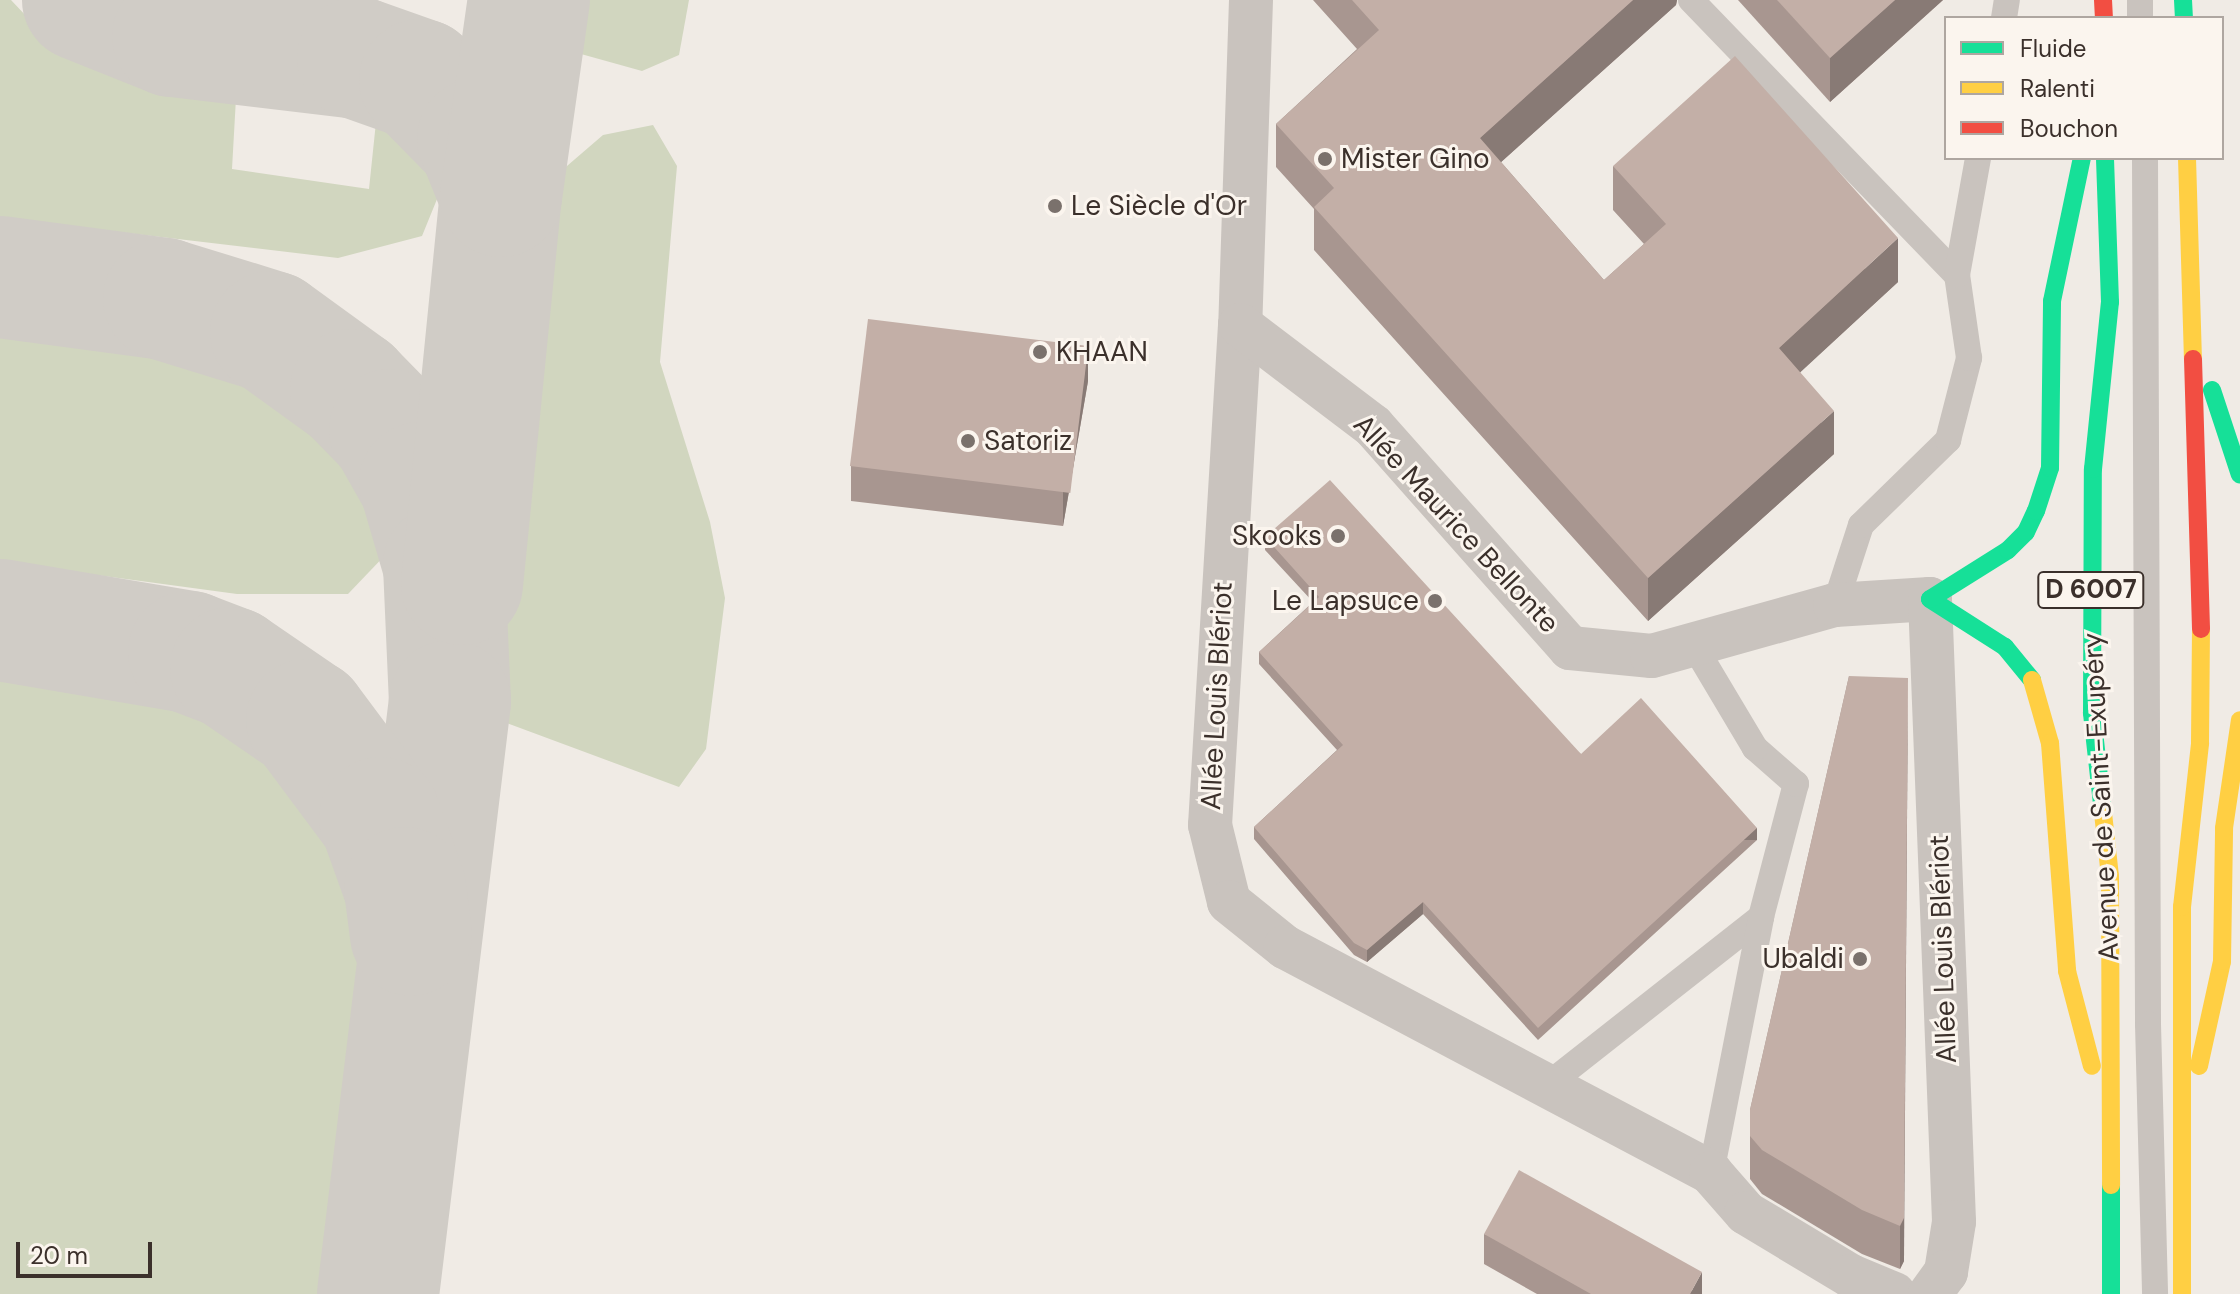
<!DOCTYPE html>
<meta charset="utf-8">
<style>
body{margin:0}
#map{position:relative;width:2240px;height:1294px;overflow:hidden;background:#f0ebe5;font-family:"DM Sans",sans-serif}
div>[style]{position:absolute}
.green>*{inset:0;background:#d1d6bf}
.taxiway>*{height:122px;margin:-61px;padding:0 61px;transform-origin:61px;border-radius:61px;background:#d0ccc6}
.lane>*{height:26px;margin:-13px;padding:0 13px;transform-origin:13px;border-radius:13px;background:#c9c3be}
.street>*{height:44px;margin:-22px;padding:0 22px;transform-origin:22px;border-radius:22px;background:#c9c3be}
.fast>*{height:18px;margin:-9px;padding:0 9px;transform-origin:9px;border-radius:9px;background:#16e098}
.slow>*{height:18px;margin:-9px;padding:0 9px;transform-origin:9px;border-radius:9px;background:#ffcf43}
.jam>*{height:18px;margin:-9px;padding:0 9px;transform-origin:9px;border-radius:9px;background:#f24e42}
.wall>*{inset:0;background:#a89690}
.shaded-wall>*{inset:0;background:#887a75;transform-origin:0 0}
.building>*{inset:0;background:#c3afa7;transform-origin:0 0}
.dots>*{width:22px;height:22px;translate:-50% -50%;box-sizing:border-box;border:4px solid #fbf5ee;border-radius:50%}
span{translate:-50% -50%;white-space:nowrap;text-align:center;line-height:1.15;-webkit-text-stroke:6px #fbf5ee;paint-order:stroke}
.shield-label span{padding:2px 6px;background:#fbf5ee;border:2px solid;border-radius:6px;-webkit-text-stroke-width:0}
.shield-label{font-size:26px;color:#3b302b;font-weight:700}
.poi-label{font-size:28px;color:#3b302b}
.left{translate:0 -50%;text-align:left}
.right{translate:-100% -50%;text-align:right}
.street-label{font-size:28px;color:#3b302b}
.legend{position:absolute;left:1944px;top:16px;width:280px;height:144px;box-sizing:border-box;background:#fbf5ee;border:2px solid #aea6a0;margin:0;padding:10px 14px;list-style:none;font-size:24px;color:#3b302b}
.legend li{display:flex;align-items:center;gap:16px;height:40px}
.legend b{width:40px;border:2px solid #aea6a0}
.scale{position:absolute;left:16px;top:1242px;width:136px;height:36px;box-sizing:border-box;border:4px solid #3b302b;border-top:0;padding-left:10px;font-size:24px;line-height:28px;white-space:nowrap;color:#3b302b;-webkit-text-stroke:6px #fbf5ee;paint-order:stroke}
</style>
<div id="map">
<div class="green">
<i style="clip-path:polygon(0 0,11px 0,44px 35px,113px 76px,236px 98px,232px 169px,369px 189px,376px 122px,410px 139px,444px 182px,422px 236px,338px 258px,0 218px)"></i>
<i style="clip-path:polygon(579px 0,689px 0,679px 55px,642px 71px,581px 54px)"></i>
<i style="clip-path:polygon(653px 125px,677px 166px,660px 362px,710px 522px,725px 598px,706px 749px,679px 787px,496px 719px,560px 172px,603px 135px)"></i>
<i style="clip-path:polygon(0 333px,57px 335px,209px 360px,317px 419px,364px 486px,391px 549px,348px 594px,237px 594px,0 562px)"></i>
<i style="clip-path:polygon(0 671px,48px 676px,186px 708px,281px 770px,338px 851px,364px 955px,325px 1294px,0 1294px)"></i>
</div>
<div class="taxiway">
<i style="left:83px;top:0;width:97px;rotate:21.8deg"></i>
<i style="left:173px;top:36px;width:186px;rotate:6.8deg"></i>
<i style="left:358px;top:58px;width:66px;rotate:19.5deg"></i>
<i style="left:420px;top:80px;width:83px;rotate:45.5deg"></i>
<i style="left:478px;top:139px;width:61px;rotate:68deg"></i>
<i style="left:0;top:277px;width:165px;rotate:7.6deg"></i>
<i style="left:164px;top:299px;width:112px;rotate:17.1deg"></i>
<i style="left:271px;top:332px;width:99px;rotate:35.9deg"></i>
<i style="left:351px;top:390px;width:56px;rotate:45.7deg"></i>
<i style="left:390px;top:430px;width:61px;rotate:60.5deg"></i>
<i style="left:420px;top:483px;width:85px;rotate:73.7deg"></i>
<i style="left:444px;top:565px;width:136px;rotate:87.5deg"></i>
<i style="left:450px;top:701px;width:597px;rotate:96.92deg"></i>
<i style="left:462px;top:584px;width:390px;rotate:-84.3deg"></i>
<i style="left:501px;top:196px;width:198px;rotate:-81.9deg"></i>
<i style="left:0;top:620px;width:192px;rotate:9.6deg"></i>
<i style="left:189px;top:652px;width:45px;rotate:20.9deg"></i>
<i style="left:231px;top:668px;width:92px;rotate:34.4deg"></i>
<i style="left:307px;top:720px;width:122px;rotate:53.3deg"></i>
<i style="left:380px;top:818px;width:74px;rotate:70.3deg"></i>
<i style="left:405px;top:888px;width:47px;rotate:82.7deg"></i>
</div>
<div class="lane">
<i style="left:1691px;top:0;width:383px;rotate:46deg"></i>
<i style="left:2140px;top:0;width:18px;rotate:90deg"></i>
<i style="left:2004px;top:18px;width:18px;rotate:-81deg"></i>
<i style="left:2145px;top:158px;width:866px;rotate:89.8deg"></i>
<i style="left:2148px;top:1024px;width:270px;rotate:88.5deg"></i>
<i style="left:1835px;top:605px;width:84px;rotate:-72deg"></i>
<i style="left:1861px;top:525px;width:122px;rotate:-44.3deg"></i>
<i style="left:1948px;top:440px;width:85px;rotate:-75.6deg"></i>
<i style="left:1969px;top:358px;width:84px;rotate:-98.2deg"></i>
<i style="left:1957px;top:275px;width:119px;rotate:-79.8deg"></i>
<i style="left:1545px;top:1087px;width:275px;rotate:-38.2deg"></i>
<i style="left:1761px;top:917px;width:138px;rotate:-75.3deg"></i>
<i style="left:1796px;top:784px;width:55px;rotate:-138.7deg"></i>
<i style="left:1755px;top:748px;width:121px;rotate:-120.8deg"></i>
<i style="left:1711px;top:1173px;width:261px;rotate:-78.9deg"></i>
</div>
<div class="street">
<i style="left:1251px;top:0;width:325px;rotate:91.9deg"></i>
<i style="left:1240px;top:325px;width:501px;rotate:93.43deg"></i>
<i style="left:1210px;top:825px;width:79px;rotate:76.1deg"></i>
<i style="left:1229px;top:902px;width:72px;rotate:38.8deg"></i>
<i style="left:1285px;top:947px;width:482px;rotate:27.9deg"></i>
<i style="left:1711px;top:1173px;width:53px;rotate:48.8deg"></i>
<i style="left:1746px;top:1213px;width:122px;rotate:31deg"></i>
<i style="left:1851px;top:1276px;width:47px;rotate:22.7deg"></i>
<i style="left:1240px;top:325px;width:167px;rotate:37.2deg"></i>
<i style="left:1373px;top:426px;width:297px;rotate:48.4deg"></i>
<i style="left:1570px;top:648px;width:82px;rotate:5.6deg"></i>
<i style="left:1652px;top:656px;width:190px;rotate:-15.6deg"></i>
<i style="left:1835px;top:605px;width:95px;rotate:-3.6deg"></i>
<i style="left:1930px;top:599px;width:623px;rotate:87.79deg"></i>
<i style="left:1954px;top:1222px;width:51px;rotate:99.1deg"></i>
<i style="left:1946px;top:1272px;width:27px;rotate:126deg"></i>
</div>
<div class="fast">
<i style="left:2183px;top:0;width:18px;rotate:87deg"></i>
<i style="left:2212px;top:390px;width:89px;rotate:71.8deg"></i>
<i style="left:2032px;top:680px;width:43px;rotate:-129.3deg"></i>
<i style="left:2005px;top:647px;width:89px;rotate:-147.4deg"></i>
<i style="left:1930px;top:599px;width:92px;rotate:-32.1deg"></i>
<i style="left:2008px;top:550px;width:25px;rotate:-45deg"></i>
<i style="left:2026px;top:532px;width:23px;rotate:-65deg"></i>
<i style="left:2036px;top:511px;width:45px;rotate:-72deg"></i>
<i style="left:2050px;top:468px;width:167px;rotate:-89.3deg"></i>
<i style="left:2052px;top:301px;width:146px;rotate:-78.2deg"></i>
<i style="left:2103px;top:813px;width:101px;rotate:-96.3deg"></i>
<i style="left:2092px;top:713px;width:244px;rotate:-89.8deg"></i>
<i style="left:2093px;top:469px;width:168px;rotate:-84.2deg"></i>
<i style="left:2110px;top:302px;width:144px;rotate:-92deg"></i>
<i style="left:2111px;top:1185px;width:109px;rotate:90deg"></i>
</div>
<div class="slow">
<i style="left:2187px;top:158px;width:201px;rotate:88.3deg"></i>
<i style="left:2032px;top:680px;width:66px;rotate:74.1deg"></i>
<i style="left:2050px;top:743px;width:229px;rotate:85.7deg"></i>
<i style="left:2067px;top:971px;width:98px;rotate:75.3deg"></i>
<i style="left:2103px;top:813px;width:63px;rotate:83.7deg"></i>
<i style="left:2110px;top:876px;width:309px;rotate:89.8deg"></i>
<i style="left:2199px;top:1066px;width:107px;rotate:-77.6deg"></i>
<i style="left:2222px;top:961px;width:133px;rotate:-89.1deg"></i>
<i style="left:2224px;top:828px;width:109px;rotate:-81.6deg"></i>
<i style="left:2182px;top:1294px;width:387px;rotate:-90deg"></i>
<i style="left:2182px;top:907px;width:165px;rotate:-83.7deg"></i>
<i style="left:2200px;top:743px;width:114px;rotate:-89.5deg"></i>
</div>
<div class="jam">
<i style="left:2103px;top:0;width:18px;rotate:87deg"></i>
<i style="left:2193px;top:359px;width:270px;rotate:88.3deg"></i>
</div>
<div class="wall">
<i style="clip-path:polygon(1313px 0,1677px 0,1676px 5px,1501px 162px,1604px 280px,1644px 244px,1613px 210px,1613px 166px,1898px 282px,1800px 372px,1834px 454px,1648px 621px,1314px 250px,1314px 209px,1276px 167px,1276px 124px,1357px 49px)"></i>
<i style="clip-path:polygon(1738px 0,1943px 0,1830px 102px)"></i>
<i style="clip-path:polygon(1088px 381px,1063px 526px,851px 501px,851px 466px)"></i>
<i style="clip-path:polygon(1265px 537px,1581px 754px,1757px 840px,1538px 1040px,1423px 914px,1367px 962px,1354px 955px,1254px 839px,1254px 827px,1337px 750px,1259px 664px,1259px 652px,1313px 602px,1265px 550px)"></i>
<i style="clip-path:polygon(1849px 676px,1904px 1261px,1900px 1269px,1862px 1254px,1762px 1194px,1750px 1179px,1750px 1110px)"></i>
<i style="clip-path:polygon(1484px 1234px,1702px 1294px,1537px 1294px,1484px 1264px)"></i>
</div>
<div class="shaded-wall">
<i style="clip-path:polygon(1633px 0,1677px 0,1676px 5px,1480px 181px,1480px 138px)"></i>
<i style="clip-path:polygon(1895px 0,1943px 0,1830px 102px,1830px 58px)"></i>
<i style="clip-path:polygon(1898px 238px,1898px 282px,1779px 392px,1779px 348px)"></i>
<i style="clip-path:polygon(1088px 346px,1088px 381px,1063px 526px,1063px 491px)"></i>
<i style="clip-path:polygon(1834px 411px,1834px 454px,1648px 621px,1648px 578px)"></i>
<i style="clip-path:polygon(1908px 678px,1904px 1261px,1900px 1269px,1900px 1226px)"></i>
<i style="left:1757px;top:828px;width:12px;height:297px;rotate:90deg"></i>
<i style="clip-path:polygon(1423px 902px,1423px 914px,1367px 962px,1367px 950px)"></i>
<i style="clip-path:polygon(1702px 1272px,1702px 1294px,1690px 1294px)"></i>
</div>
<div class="building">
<i style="clip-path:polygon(1352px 0,1633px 0,1480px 138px,1604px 280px,1666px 224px,1613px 166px,1735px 56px,1898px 238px,1779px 348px,1834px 411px,1648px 578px,1314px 207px,1334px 188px,1276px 124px,1379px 30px)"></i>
<i style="clip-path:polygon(1777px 0,1895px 0,1830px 58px)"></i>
<i style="left:868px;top:319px;width:222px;height:148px;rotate:7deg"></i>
<i style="clip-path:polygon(1330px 480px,1581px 754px,1641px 698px,1757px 828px,1538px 1028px,1423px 902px,1367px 950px,1354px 943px,1254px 827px,1343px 745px,1259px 652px,1319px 597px,1265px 537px)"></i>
<i style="clip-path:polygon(1849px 676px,1908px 678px,1904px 1218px,1900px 1226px,1862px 1210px,1762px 1150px,1750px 1136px,1750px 1110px)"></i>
<i style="clip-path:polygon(1519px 1170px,1702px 1272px,1690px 1294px,1591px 1294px,1484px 1234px)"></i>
</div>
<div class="dots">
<i style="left:1325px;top:159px;background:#7a716c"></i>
<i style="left:1055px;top:206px;background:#7a716c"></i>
<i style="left:1040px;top:352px;background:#7a716c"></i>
<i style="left:968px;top:441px;background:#7a716c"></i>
<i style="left:1338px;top:536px;background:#7a716c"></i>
<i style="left:1435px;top:601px;background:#7a716c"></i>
<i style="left:1860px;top:959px;background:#7a716c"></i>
</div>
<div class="shield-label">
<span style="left:2091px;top:590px">D 6007</span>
</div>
<div class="poi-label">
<span class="left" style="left:1341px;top:159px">Mister Gino</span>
<span class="left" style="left:1071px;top:206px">Le Siècle d'Or</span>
<span class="left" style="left:1056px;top:352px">KHAAN</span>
<span class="left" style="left:984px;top:441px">Satoriz</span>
<span class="right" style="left:1322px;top:536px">Skooks</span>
<span class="right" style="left:1419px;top:601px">Le Lapsuce</span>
<span class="right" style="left:1844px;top:959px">Ubaldi</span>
</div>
<div class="street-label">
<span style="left:1456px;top:524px;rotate:47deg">Allée Maurice Bellonte</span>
<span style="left:1217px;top:696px;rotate:-87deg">Allée Louis Blériot</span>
<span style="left:2101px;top:797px;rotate:-93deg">Avenue de Saint-Exupéry</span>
<span style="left:1943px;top:949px;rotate:-92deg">Allée Louis Blériot</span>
</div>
<ul class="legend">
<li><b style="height:10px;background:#16e098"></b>Fluide</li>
<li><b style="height:10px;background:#ffcf43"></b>Ralenti</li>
<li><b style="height:10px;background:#f24e42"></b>Bouchon</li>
</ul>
<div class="scale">20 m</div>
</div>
